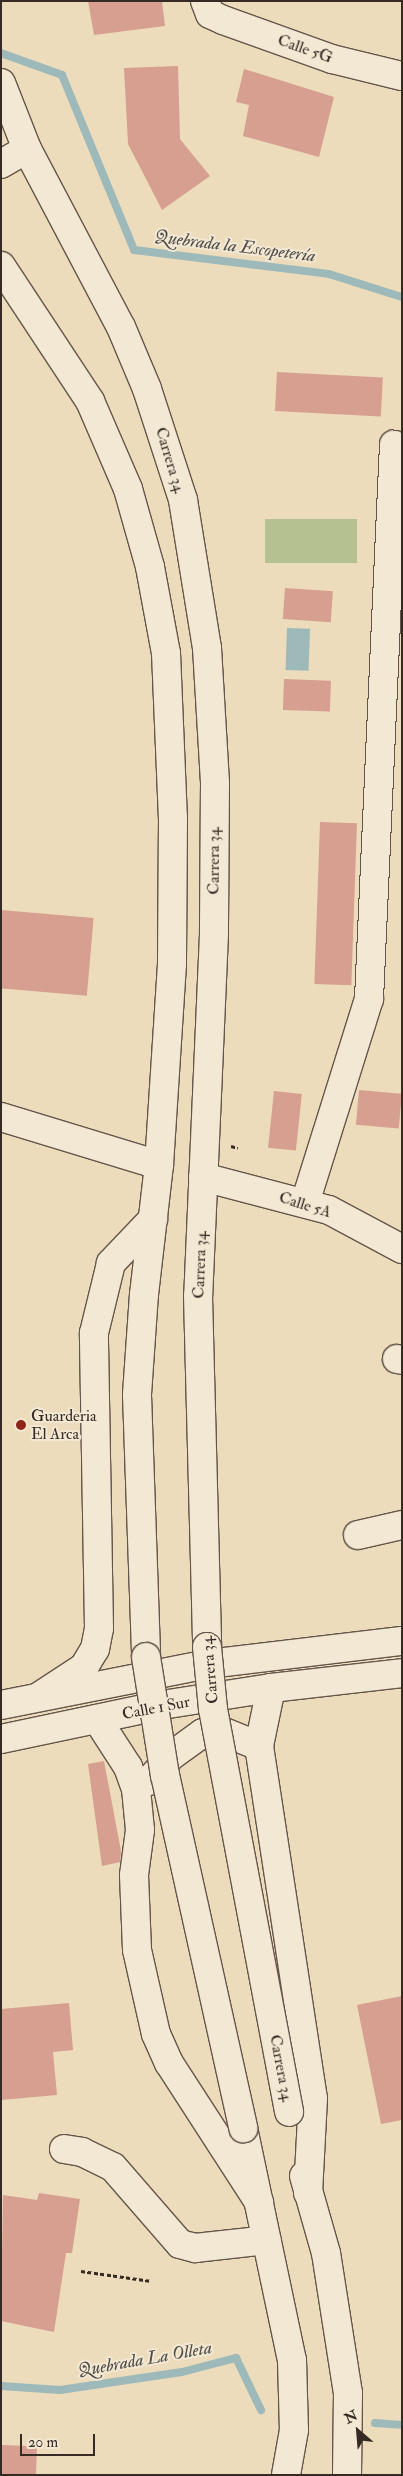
<!DOCTYPE html>
<meta charset="utf-8">
<style>
body{margin:0}
#map{position:relative;width:403px;height:2476px;overflow:hidden;background:#ecdcbb;font-family:"IM FELL Double Pica",serif}
div>[style]{position:absolute}
.green>*{inset:0;background:#b6c192;transform-origin:0 0}
.water>*{inset:0;background:#9db9ba;transform-origin:0 0}
.stream>*{height:8px;margin:-4px;padding:0 4px;transform-origin:4px;border-radius:4px;background:#9db9ba}
.building>*{inset:0;background:#d79f90;transform-origin:0 0}
.path>*{height:3px;margin-top:-1.5px;transform-origin:0;background:repeating-linear-gradient(90deg,#362a24 0 4px,transparent 0 6.5px)}
.roads{filter:drop-shadow(1px 0 #64564a) drop-shadow(-1px 0 #64564a) drop-shadow(0 1px #64564a) drop-shadow(0 -1px #64564a)}
.minor>*{height:28px;margin:-14px;padding:0 14px;transform-origin:14px;border-radius:14px;background:#f3e8d3}
.bridges{filter:drop-shadow(1px 0 #64564a) drop-shadow(-1px 0 #64564a) drop-shadow(0 1px #64564a) drop-shadow(0 -1px #64564a)}
.minor-bridge>*{height:28px;margin:-14px;padding:0 14px;transform-origin:14px;border-radius:14px;background:#f3e8d3}
.dots>*{width:14px;height:14px;translate:-50% -50%;box-sizing:border-box;border:2px solid #f3e8d3;border-radius:50%}
span{translate:-50% -50%;white-space:nowrap;text-align:center;line-height:1.15;-webkit-text-stroke:4px #f3e8d3;paint-order:stroke}
.street-label{font-size:16px;color:#362a24}
.poi-label{font-size:16px;color:#362a24}
.left{translate:0 -50%;text-align:left}
.water-label{font-size:18px;color:#504e4a;font-style:italic}
.frame{position:absolute;inset:0;border:2px solid #362a24;pointer-events:none}
.north{position:absolute;left:333px;top:2406px;width:50px;height:50px;-webkit-text-stroke:4px #f3e8d3;paint-order:stroke;rotate:333deg;font-size:14px;font-weight:700;line-height:20px;text-align:center;color:#362a24}
.north::after{content:'';display:block;margin:auto;width:18px;height:22px;background:#362a24;clip-path:polygon(50% 0,100% 100%,50% 72%,0 100%)}
.scale{position:absolute;left:20px;top:2434px;width:75px;height:22px;box-sizing:border-box;border:2px solid #362a24;border-top:0;padding-left:6px;font-size:15px;line-height:18px;white-space:nowrap;color:#362a24;-webkit-text-stroke:4px #f3e8d3;paint-order:stroke}
</style>
<div id="map">
<div class="green">
<i style="left:265px;top:519px;width:92px;height:44px"></i>
</div>
<div class="water">
<i style="left:287px;top:628px;width:23px;height:42px;rotate:2deg"></i>
</div>
<div class="stream">
<i style="left:1px;top:53px;width:65px;rotate:19.8deg"></i>
<i style="left:62px;top:75px;width:189px;rotate:67.6deg"></i>
<i style="left:134px;top:250px;width:196px;rotate:7deg"></i>
<i style="left:329px;top:274px;width:77px;rotate:17.5deg"></i>
<i style="left:1px;top:2386px;width:59px;rotate:3.9deg"></i>
<i style="left:60px;top:2390px;width:123px;rotate:-8.4deg"></i>
<i style="left:182px;top:2372px;width:56px;rotate:-14.5deg"></i>
<i style="left:236px;top:2358px;width:58px;rotate:64.3deg"></i>
<i style="left:375px;top:2423px;width:27px;rotate:4deg"></i>
</div>
<div class="building">
<i style="clip-path:polygon(88px 1px,162px 1px,165px 26px,94px 35px)"></i>
<i style="clip-path:polygon(178px 66px,180px 139px,210px 176px,162px 210px,128px 144px,124px 68px)"></i>
<i style="clip-path:polygon(244px 69px,334px 97px,319px 157px,243px 136px,249px 105px,236px 102px)"></i>
<i style="left:277px;top:372px;width:106px;height:39px;rotate:3deg"></i>
<i style="left:285px;top:588px;width:48px;height:31px;rotate:4deg"></i>
<i style="left:284px;top:679px;width:47px;height:31px;rotate:2deg"></i>
<i style="left:320px;top:822px;width:37px;height:162px;rotate:2deg"></i>
<i style="left:1px;top:910px;width:93px;height:78px;rotate:5deg"></i>
<i style="left:359px;top:1090px;width:43px;height:35px;rotate:5deg"></i>
<i style="left:274px;top:1091px;width:28px;height:57px;rotate:6deg"></i>
<i style="clip-path:polygon(104px 1761px,121px 1851px,120px 1862px,102px 1866px,88px 1764px)"></i>
<i style="clip-path:polygon(402px 1996px,402px 2120px,381px 2124px,357px 2005px)"></i>
<i style="clip-path:polygon(69px 2003px,73px 2050px,53px 2052px,57px 2095px,1px 2100px,1px 2009px)"></i>
<i style="clip-path:polygon(39px 2193px,80px 2199px,72px 2253px,66px 2253px,54px 2332px,1px 2321px,3px 2195px,37px 2200px)"></i>
<i style="left:1px;top:2445px;width:36px;height:30px;rotate:2deg"></i>
</div>
<div class="path">
<i style="left:231px;top:1146px;width:7px;rotate:16deg"></i>
<i style="left:81px;top:2271px;width:71px;rotate:8.1deg"></i>
</div>
<div class="roads">
<div class="minor">
<i style="left:205px;top:1px;width:14px;rotate:69deg"></i>
<i style="left:210px;top:14px;width:14px;rotate:25deg"></i>
<i style="left:223px;top:20px;width:116px;rotate:19.7deg"></i>
<i style="left:332px;top:59px;width:72px;rotate:13.7deg"></i>
<i style="left:1px;top:83px;width:71px;rotate:68.5deg"></i>
<i style="left:27px;top:149px;width:201px;rotate:62.2deg"></i>
<i style="left:121px;top:327px;width:67px;rotate:67.2deg"></i>
<i style="left:147px;top:389px;width:117px;rotate:72deg"></i>
<i style="left:183px;top:500px;width:150px;rotate:80.8deg"></i>
<i style="left:207px;top:648px;width:135px;rotate:86.6deg"></i>
<i style="left:215px;top:783px;width:151px;rotate:90.4deg"></i>
<i style="left:214px;top:934px;width:362px;rotate:92.5deg"></i>
<i style="left:198px;top:1296px;width:351px;rotate:88.5deg"></i>
<i style="left:1px;top:164px;width:30px;rotate:-30deg"></i>
<i style="left:1px;top:266px;width:162px;rotate:56.6deg"></i>
<i style="left:90px;top:401px;width:96px;rotate:66.6deg"></i>
<i style="left:128px;top:489px;width:81px;rotate:74.2deg"></i>
<i style="left:150px;top:567px;width:87px;rotate:79.5deg"></i>
<i style="left:166px;top:653px;width:165px;rotate:87.6deg"></i>
<i style="left:173px;top:818px;width:146px;rotate:90.4deg"></i>
<i style="left:172px;top:964px;width:201px;rotate:93.7deg"></i>
<i style="left:159px;top:1165px;width:130px;rotate:96.6deg"></i>
<i style="left:144px;top:1294px;width:101px;rotate:94deg"></i>
<i style="left:137px;top:1395px;width:262px;rotate:88deg"></i>
<i style="left:1px;top:1117px;width:165px;rotate:16.9deg"></i>
<i style="left:203px;top:1177px;width:130px;rotate:14.7deg"></i>
<i style="left:329px;top:1210px;width:83px;rotate:28.1deg"></i>
<i style="left:305px;top:1203px;width:214px;rotate:-72.6deg"></i>
<i style="left:369px;top:999px;width:555px;rotate:-87.42deg"></i>
<i style="left:397px;top:1359px;width:5px;rotate:11deg"></i>
<i style="left:358px;top:1535px;width:45px;rotate:-12.8deg"></i>
<i style="left:271px;top:1688px;width:59px;rotate:101.7deg"></i>
<i style="left:259px;top:1746px;width:356px;rotate:81.3deg"></i>
<i style="left:313px;top:2098px;width:95px;rotate:93deg"></i>
<i style="left:40px;top:1696px;width:53px;rotate:-33.4deg"></i>
<i style="left:84px;top:1667px;width:21px;rotate:-59deg"></i>
<i style="left:95px;top:1649px;width:21px;rotate:-79deg"></i>
<i style="left:99px;top:1628px;width:295px;rotate:-91deg"></i>
<i style="left:94px;top:1333px;width:72px;rotate:-76.3deg"></i>
<i style="left:111px;top:1263px;width:61px;rotate:-46.3deg"></i>
<i style="left:1px;top:1705px;width:211px;rotate:-11.2deg"></i>
<i style="left:208px;top:1664px;width:195px;rotate:-6.8deg"></i>
<i style="left:97px;top:1719px;width:57px;rotate:57.1deg"></i>
<i style="left:128px;top:1767px;width:23px;rotate:70deg"></i>
<i style="left:136px;top:1789px;width:41px;rotate:84.4deg"></i>
<i style="left:140px;top:1830px;width:45px;rotate:97.6deg"></i>
<i style="left:134px;top:1875px;width:75px;rotate:87.7deg"></i>
<i style="left:137px;top:1950px;width:86px;rotate:77.3deg"></i>
<i style="left:156px;top:2034px;width:32px;rotate:66deg"></i>
<i style="left:169px;top:2063px;width:166px;rotate:57.1deg"></i>
<i style="left:1px;top:1739px;width:165px;rotate:-11.9deg"></i>
<i style="left:162px;top:1705px;width:110px;rotate:-8.9deg"></i>
<i style="left:271px;top:1688px;width:132px;rotate:-6.5deg"></i>
<i style="left:149px;top:1781px;width:33px;rotate:-49deg"></i>
<i style="left:171px;top:1756px;width:39px;rotate:-36deg"></i>
<i style="left:203px;top:1733px;width:21px;rotate:-3deg"></i>
<i style="left:224px;top:1732px;width:38px;rotate:22deg"></i>
<i style="left:243px;top:2128px;width:237px;rotate:78.1deg"></i>
<i style="left:292px;top:2360px;width:70px;rotate:88.4deg"></i>
<i style="left:294px;top:2430px;width:46px;rotate:100.1deg"></i>
<i style="left:64px;top:2149px;width:18px;rotate:9deg"></i>
<i style="left:82px;top:2152px;width:34px;rotate:26deg"></i>
<i style="left:113px;top:2167px;width:102px;rotate:49deg"></i>
<i style="left:180px;top:2244px;width:16px;rotate:15deg"></i>
<i style="left:195px;top:2248px;width:72px;rotate:-6.3deg"></i>
<i style="left:304px;top:2176px;width:80px;rotate:74.1deg"></i>
<i style="left:326px;top:2253px;width:142px;rotate:81.1deg"></i>
<i style="left:348px;top:2393px;width:82px;rotate:90.7deg"></i>
</div>
</div>
<div class="bridges">
<div class="minor-bridge">
<i style="left:207px;top:1647px;width:62px;rotate:84.5deg"></i>
<i style="left:213px;top:1709px;width:410px;rotate:79.3deg"></i>
<i style="left:146px;top:1657px;width:120px;rotate:80.9deg"></i>
<i style="left:165px;top:1775px;width:362px;rotate:77.5deg"></i>
</div>
</div>
<div class="dots">
<i style="left:21px;top:1425px;background:#8f2418"></i>
</div>
<div class="street-label">
<span style="left:305px;top:49px;rotate:19deg">Calle 5G</span>
<span style="left:170px;top:460px;rotate:73deg">Carrera 34</span>
<span style="left:214px;top:861px;rotate:-90deg">Carrera 34</span>
<span style="left:305px;top:1205px;rotate:17deg">Calle 5A</span>
<span style="left:200px;top:1265px;rotate:-88deg">Carrera 34</span>
<span style="left:210px;top:1670px;rotate:-95deg">Carrera 34</span>
<span style="left:156px;top:1708px;rotate:-11deg">Calle 1 Sur</span>
<span style="left:281px;top:2068px;rotate:79deg">Carrera 34</span>
</div>
<div class="poi-label">
<span class="left" style="left:31px;top:1425px">Guarderia<br>El Arca</span>
</div>
<div class="water-label">
<span style="left:235px;top:247px;rotate:7deg">Quebrada la Escopetería</span>
<span style="left:145px;top:2360px;rotate:-10deg">Quebrada La Olleta</span>
</div>
<div class="frame"></div>
<div class="north">N</div>
<div class="scale">20 m</div>
</div>
